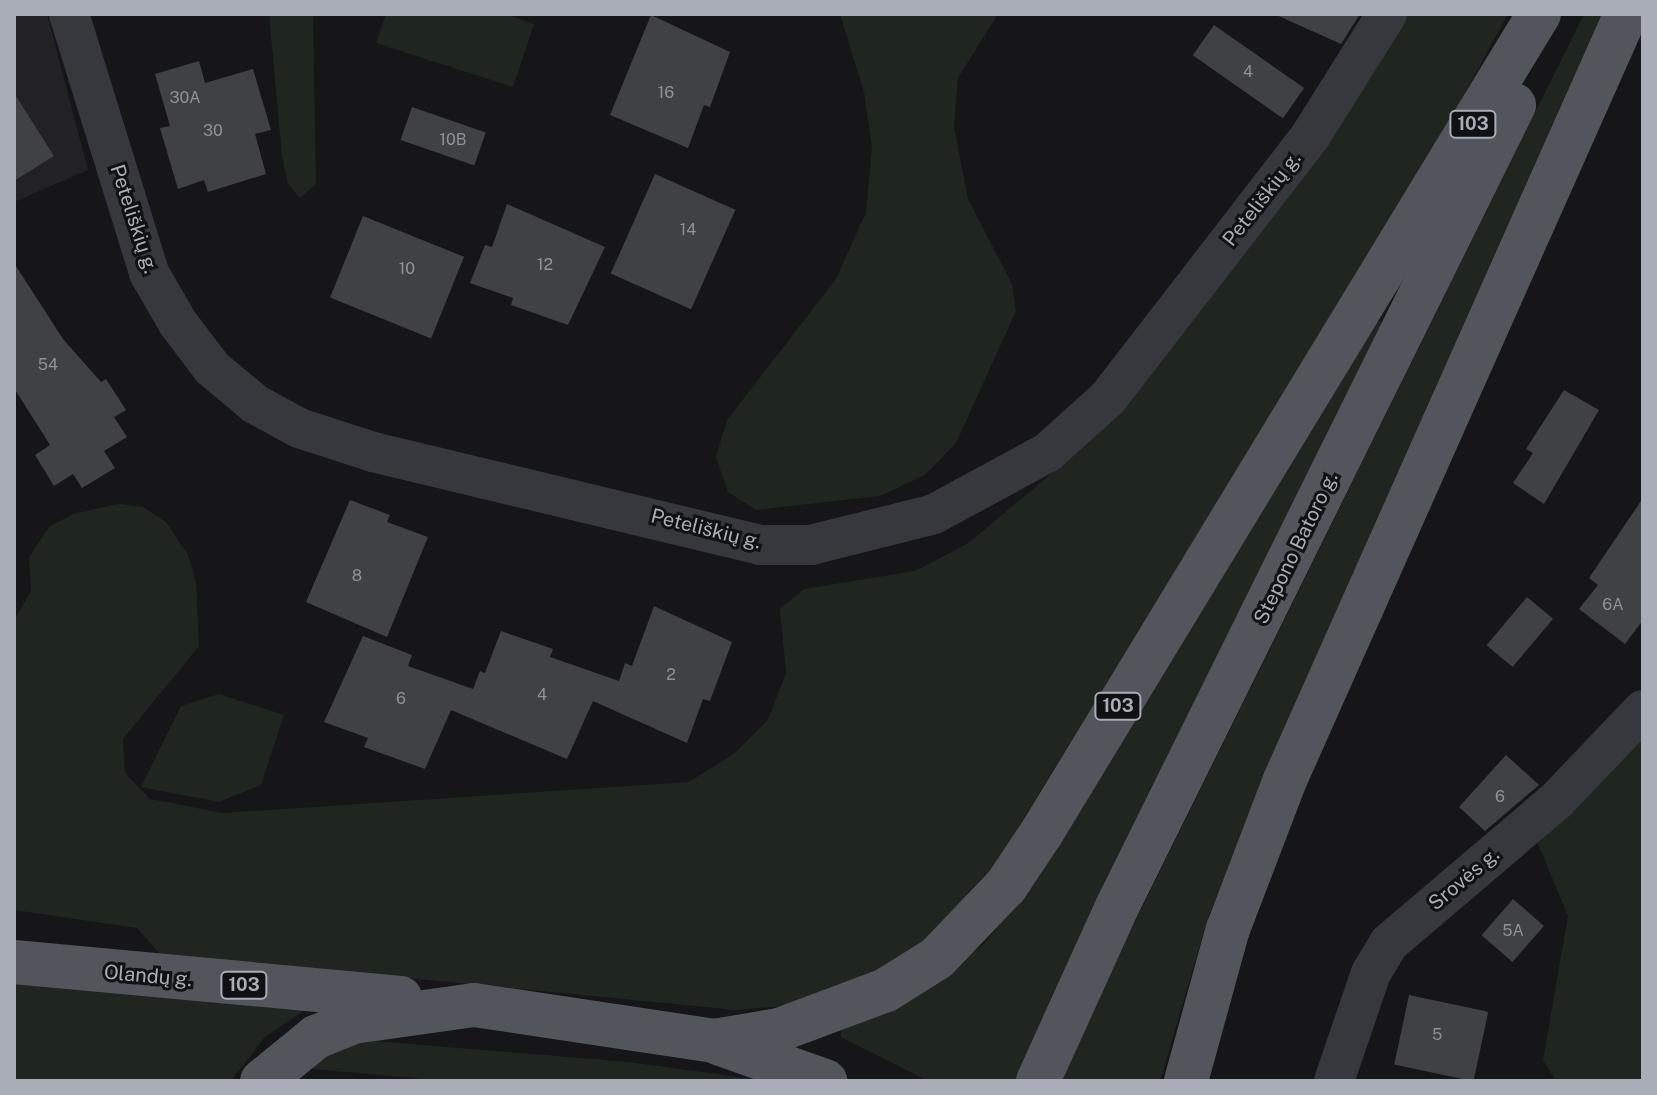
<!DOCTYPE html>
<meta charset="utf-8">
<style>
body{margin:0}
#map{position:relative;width:1657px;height:1095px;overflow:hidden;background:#161618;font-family:"Public Sans",sans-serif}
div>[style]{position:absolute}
.built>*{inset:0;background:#222225}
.green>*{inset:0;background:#1e261f}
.building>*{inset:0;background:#404145;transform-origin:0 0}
.minor>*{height:40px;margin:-20px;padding:0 20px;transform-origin:20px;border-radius:20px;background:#37383d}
.primary>*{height:44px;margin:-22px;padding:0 22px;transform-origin:22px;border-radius:22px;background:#53555c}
span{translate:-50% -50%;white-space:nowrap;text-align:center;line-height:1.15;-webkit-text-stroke:6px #111113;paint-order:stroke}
.number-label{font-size:16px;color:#8e929b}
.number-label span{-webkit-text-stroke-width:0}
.shield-label span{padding:2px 6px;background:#111113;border:2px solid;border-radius:6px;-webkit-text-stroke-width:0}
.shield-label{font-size:18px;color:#a8adb8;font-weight:700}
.street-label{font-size:20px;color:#a8adb8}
.frame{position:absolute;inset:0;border:16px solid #a8adb8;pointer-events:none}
</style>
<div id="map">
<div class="built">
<i style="clip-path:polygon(14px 14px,47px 14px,88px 170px,14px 202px)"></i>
</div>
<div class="green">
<i style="clip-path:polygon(269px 14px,313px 14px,316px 184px,300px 198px,288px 184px,282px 156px)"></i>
<i style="clip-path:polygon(386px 14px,504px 14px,534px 24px,513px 87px,376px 43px)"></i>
<i style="clip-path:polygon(840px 14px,998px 14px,958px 78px,954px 127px,968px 199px,1012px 284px,1016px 311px,956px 443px,925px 475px,880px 496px,756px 510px,728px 492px,716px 457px,727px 420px,836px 279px,866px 212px,872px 148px,864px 92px)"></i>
<i style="clip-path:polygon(1407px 14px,1508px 14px,1448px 124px,1010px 841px,973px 895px,939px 930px,898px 960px,850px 986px,794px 1005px,736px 1010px,160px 954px,137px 928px,14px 910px,14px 621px,31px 591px,29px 557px,49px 527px,73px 514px,119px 504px,143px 507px,166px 522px,188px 555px,196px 582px,199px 646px,123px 739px,125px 773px,150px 799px,223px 813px,689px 782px,735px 753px,768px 720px,786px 673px,780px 609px,804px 589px,915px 571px,967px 544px,1087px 444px,1210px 293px)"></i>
<i style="clip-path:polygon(1584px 14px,1604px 14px,1283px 734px,1208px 918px,1160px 1081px,1063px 1081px,1076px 1041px)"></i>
<i style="clip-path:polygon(1378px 320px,1384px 324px,1017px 1081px,928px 1081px,841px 1037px,841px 1031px,931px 983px,983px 945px,1021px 899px)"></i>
<i style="clip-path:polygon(219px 694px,284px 715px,261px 785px,219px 802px,141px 787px,181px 706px)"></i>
<i style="clip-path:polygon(1643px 702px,1643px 1081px,1556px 1081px,1543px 1060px,1568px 916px,1534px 834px)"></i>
<i style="clip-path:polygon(14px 982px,303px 1011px,264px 1038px,231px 1081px,14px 1081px)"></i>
<i style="clip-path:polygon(375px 1041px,629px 1062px,760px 1080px,448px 1081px,301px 1068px,348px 1045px)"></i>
</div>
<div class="building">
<i style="clip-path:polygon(1274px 14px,1360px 14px,1341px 44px)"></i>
<i style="clip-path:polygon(651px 15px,730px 52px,710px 107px,704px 105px,688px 148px,610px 115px)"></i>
<i style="left:1214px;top:25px;width:110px;height:37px;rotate:35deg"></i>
<i style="clip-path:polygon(199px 61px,205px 83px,253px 69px,271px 130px,255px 134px,266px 174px,208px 192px,204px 180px,178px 189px,160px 128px,170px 126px,155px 74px)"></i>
<i style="clip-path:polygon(14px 93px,54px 156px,14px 181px)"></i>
<i style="left:412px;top:107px;width:78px;height:35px;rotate:19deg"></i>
<i style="left:655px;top:174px;width:88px;height:109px;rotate:24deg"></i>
<i style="clip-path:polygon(507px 204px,605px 247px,568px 325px,511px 305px,513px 298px,470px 283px,485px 245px,492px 247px)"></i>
<i style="left:363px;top:216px;width:109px;height:88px;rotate:22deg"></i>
<i style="clip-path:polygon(14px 263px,63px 339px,101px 382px,106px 379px,126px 410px,114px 417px,127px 437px,104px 451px,115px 468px,82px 488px,73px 474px,54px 486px,35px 455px,50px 445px,14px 388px)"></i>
<i style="clip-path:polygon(1564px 390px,1599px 410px,1544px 504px,1513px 483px,1533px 453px,1526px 449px)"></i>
<i style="clip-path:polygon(1643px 498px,1643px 620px,1625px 644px,1579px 609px,1598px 585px,1589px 578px)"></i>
<i style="clip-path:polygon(350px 500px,390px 515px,387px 522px,428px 537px,387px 637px,306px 602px)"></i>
<i style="left:1527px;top:597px;width:34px;height:63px;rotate:40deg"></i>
<i style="clip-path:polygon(654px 606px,732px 642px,710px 701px,703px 699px,687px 743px,593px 701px,567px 759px,451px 710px,425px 769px,364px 747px,368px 738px,324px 722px,363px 636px,412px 655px,408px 666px,473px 689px,480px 671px,485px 673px,501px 631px,553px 649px,550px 657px,619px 681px,625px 663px,632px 666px)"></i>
<i style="clip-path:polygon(1506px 755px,1539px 785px,1485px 831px,1459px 807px)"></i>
<i style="left:1513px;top:899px;width:41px;height:48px;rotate:41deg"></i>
<i style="left:1409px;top:995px;width:81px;height:71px;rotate:12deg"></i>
</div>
<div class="minor">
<i style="left:69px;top:14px;width:271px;rotate:72.8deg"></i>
<i style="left:149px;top:273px;width:58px;rotate:59.9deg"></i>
<i style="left:178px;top:323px;width:56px;rotate:52.9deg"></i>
<i style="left:212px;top:368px;width:56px;rotate:39.9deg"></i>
<i style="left:255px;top:404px;width:50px;rotate:28.6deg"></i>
<i style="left:299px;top:428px;width:78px;rotate:18deg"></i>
<i style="left:373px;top:452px;width:398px;rotate:13.5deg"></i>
<i style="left:760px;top:545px;width:51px"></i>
<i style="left:811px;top:545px;width:127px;rotate:-14.1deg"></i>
<i style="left:934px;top:514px;width:130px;rotate:-28.5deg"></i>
<i style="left:1048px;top:452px;width:81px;rotate:-42deg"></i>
<i style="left:1108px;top:398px;width:332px;rotate:-52.3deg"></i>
<i style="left:1311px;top:135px;width:143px;rotate:-57.9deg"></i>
<i style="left:1334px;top:1081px;width:114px;rotate:-71.1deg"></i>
<i style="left:1371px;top:973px;width:35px;rotate:-59deg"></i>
<i style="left:1389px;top:943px;width:219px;rotate:-40.4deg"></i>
<i style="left:1556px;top:801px;width:126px;rotate:-46.3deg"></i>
</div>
<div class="primary">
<i style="left:14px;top:962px;width:388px;rotate:5.3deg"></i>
<i style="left:718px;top:1043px;width:114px;rotate:19.6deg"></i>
<i style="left:262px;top:1081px;width:70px;rotate:-39.2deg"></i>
<i style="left:316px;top:1037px;width:40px;rotate:-22deg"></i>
<i style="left:353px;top:1022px;width:122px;rotate:-8deg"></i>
<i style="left:474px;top:1005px;width:243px;rotate:8.5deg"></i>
<i style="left:714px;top:1041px;width:66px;rotate:-9.6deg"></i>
<i style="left:779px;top:1030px;width:114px;rotate:-20.5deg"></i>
<i style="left:886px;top:990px;width:60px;rotate:-32.1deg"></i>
<i style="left:937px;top:958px;width:100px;rotate:-46.2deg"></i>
<i style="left:1006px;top:886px;width:65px;rotate:-56.3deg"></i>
<i style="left:1042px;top:832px;width:957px;rotate:-58.72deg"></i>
<i style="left:1038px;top:1081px;width:191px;rotate:-65.6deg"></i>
<i style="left:1117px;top:907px;width:895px;rotate:-63.66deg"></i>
<i style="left:1186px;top:1081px;width:158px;rotate:-74.6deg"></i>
<i style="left:1228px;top:929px;width:160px;rotate:-69.1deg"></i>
<i style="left:1285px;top:780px;width:838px;rotate:-66deg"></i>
</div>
<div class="number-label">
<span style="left:1248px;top:72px">4</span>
<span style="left:666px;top:93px">16</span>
<span style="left:185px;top:98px">30A</span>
<span style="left:213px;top:131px">30</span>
<span style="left:453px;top:140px">10B</span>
<span style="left:688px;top:230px">14</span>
<span style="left:545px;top:265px">12</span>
<span style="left:407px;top:269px">10</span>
<span style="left:48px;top:365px">54</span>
<span style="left:357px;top:576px">8</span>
<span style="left:1613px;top:605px">6A</span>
<span style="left:671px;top:675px">2</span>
<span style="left:542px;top:695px">4</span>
<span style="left:401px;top:699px">6</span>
<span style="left:1500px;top:797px">6</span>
<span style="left:1513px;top:931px">5A</span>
<span style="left:1437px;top:1035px">5</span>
</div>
<div class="shield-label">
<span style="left:1473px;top:124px">103</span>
<span style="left:1118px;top:706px">103</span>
<span style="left:244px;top:985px">103</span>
</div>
<div class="street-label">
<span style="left:1262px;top:199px;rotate:-52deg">Peteliškių g.</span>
<span style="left:134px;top:219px;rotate:72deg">Peteliškių g.</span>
<span style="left:706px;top:529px;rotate:14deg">Peteliškių g.</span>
<span style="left:1296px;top:548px;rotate:-64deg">Stepono Batoro g.</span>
<span style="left:1464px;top:879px;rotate:-40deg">Srovės g.</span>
<span style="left:148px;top:976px;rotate:5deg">Olandų g.</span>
</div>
<div class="frame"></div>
</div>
